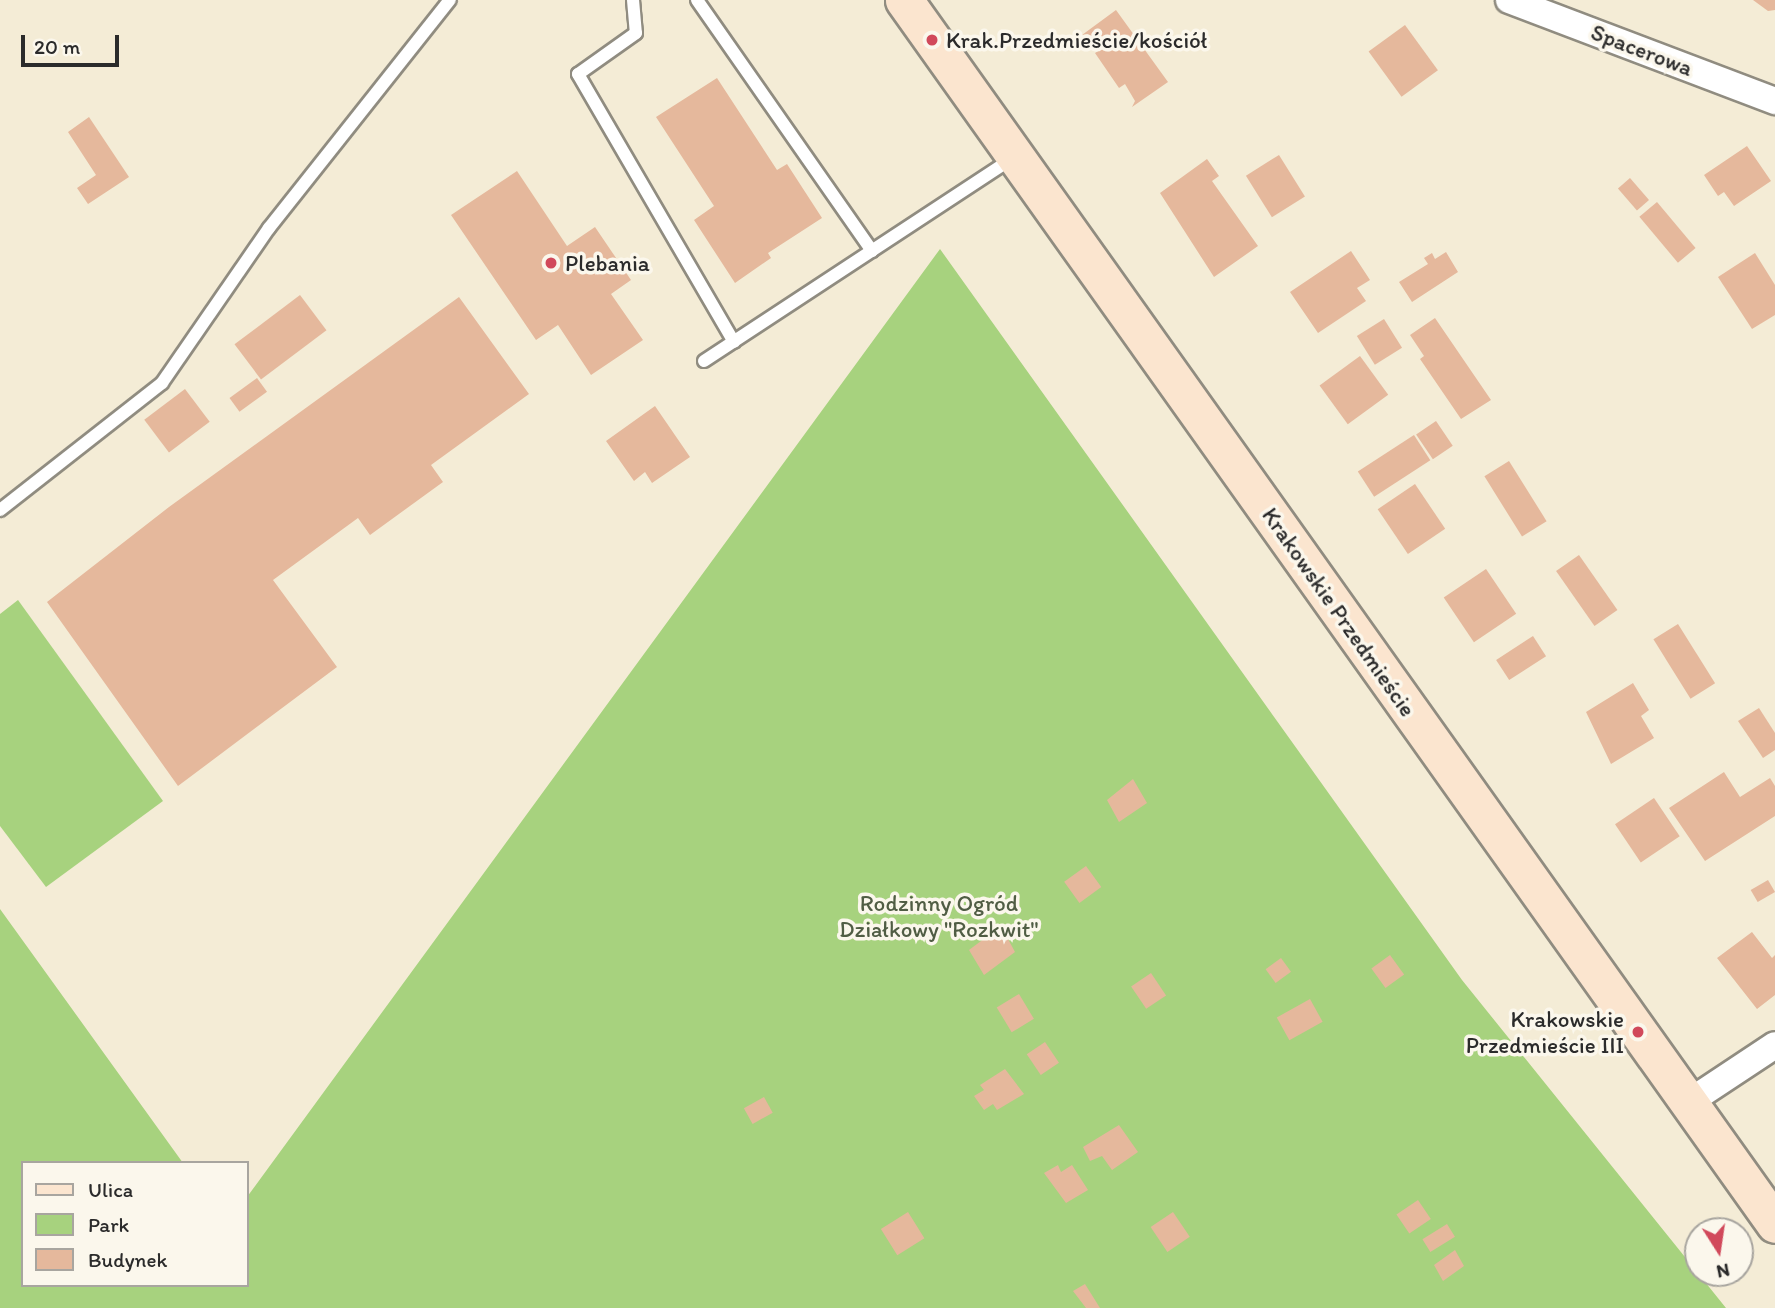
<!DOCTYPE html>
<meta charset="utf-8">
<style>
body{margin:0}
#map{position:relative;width:1775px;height:1308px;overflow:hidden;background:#f4ecd6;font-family:Itim,sans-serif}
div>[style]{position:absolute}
.green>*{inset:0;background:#a7d27e}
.building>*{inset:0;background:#e5b89c;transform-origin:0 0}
.roads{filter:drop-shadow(2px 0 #908c80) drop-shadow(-2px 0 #908c80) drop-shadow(0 2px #908c80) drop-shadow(0 -2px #908c80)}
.lane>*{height:12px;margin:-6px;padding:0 6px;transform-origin:6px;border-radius:6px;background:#fff}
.street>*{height:26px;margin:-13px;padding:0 13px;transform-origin:13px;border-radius:13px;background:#fff}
.secondary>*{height:37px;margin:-18.5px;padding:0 18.5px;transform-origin:18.5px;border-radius:18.5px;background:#fbe5cf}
.dots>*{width:19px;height:19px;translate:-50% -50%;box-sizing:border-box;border:4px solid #fbf7ec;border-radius:50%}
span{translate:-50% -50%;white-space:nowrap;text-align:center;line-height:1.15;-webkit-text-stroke:7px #fbf7ec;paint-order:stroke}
.poi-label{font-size:23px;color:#2b2b2b}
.left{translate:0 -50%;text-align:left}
.right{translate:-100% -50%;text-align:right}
.street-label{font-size:23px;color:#2b2b2b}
.park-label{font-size:23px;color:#505d44}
.legend{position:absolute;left:21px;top:1161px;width:228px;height:126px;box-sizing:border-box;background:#fbf7ec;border:2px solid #a8a59f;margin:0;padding:9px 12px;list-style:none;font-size:21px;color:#2b2b2b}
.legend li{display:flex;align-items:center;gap:14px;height:35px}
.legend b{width:35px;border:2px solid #a8a59f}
.north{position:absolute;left:1684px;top:1217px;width:70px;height:70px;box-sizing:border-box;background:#fbf7ec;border:2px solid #a8a59f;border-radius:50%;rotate:168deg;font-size:19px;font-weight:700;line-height:28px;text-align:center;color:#2b2b2b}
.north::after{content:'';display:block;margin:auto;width:24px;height:32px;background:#d1495b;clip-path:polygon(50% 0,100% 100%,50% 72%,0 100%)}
.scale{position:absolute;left:21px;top:35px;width:98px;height:32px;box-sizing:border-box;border:4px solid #2b2b2b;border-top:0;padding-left:9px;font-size:21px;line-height:24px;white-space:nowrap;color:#2b2b2b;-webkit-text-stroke:5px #fbf7ec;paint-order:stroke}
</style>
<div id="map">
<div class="green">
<i style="clip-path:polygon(940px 249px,1462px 980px,1726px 1308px,0 1308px,0 909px,183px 1163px,23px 1163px,23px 1285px,247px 1285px,247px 1197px)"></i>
<i style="clip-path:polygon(18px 600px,163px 801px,46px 887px,0 826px,0 614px)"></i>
</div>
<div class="building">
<i style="clip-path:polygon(1753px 0,1775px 0,1775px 10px,1768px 11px)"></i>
<i style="clip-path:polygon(1116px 10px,1168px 82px,1132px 107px,1135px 101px,1125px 84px,1119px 88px,1095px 53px,1100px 50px,1088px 34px,1082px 35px)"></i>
<i style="left:1405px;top:25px;width:56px;height:45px;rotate:54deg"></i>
<i style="clip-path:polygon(717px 78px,777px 170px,787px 164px,822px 218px,768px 253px,771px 258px,735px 283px,694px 220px,714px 206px,656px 117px)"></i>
<i style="clip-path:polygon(89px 117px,129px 177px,88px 204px,77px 188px,96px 175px,68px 132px)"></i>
<i style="clip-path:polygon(1747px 146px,1771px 181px,1734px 206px,1724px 192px,1718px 196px,1704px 175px)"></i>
<i style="left:1279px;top:155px;width:49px;height:39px;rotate:58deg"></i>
<i style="clip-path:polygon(1207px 159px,1219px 176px,1212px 181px,1258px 246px,1214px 277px,1160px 193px)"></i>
<i style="clip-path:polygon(517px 171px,567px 246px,595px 227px,631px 280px,611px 294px,643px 340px,591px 375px,558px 325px,536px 340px,451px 215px)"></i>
<i style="left:1630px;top:178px;width:29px;height:16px;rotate:49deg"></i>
<i style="left:1657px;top:202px;width:60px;height:23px;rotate:50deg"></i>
<i style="clip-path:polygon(1351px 251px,1370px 280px,1357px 288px,1366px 301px,1318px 333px,1290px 292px)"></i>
<i style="clip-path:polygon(1446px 252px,1458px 272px,1412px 302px,1399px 282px,1428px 264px,1424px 258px,1432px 253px,1435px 259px)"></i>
<i style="clip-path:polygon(1755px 253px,1775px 285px,1775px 315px,1752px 329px,1718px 277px)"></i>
<i style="left:300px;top:295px;width:44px;height:82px;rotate:53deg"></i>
<i style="clip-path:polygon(459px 297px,529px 394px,431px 465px,443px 482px,370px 535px,358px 518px,273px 580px,337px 667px,178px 786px,47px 602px,169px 507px)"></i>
<i style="clip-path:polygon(1435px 318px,1491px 400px,1461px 419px,1420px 359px,1424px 356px,1410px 335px)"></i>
<i style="left:1384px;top:319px;width:34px;height:32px;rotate:58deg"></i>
<i style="left:1360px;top:356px;width:48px;height:50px;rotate:54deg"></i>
<i style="left:257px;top:378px;width:17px;height:34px;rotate:54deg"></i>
<i style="left:185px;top:389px;width:41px;height:51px;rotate:53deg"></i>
<i style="clip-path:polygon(655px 406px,690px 457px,652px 483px,645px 472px,634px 481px,606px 441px)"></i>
<i style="left:1436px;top:421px;width:30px;height:24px;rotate:56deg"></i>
<i style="left:1414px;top:435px;width:30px;height:67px;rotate:57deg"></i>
<i style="left:1509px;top:461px;width:71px;height:29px;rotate:58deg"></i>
<i style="left:1415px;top:484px;width:54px;height:45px;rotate:56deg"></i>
<i style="left:1579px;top:555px;width:67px;height:28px;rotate:55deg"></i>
<i style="left:1486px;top:569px;width:54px;height:51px;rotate:56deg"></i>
<i style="left:1678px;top:624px;width:70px;height:29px;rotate:58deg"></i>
<i style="left:1533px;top:636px;width:24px;height:44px;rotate:57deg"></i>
<i style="clip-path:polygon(1633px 683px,1649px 710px,1641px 716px,1654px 738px,1611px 764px,1586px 712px)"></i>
<i style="clip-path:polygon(1759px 708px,1775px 733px,1775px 750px,1763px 758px,1738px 721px)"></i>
<i style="clip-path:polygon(1724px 772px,1740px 797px,1770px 778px,1775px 786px,1775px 816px,1705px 861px,1669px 808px)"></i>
<i style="clip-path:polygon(1133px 779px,1147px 803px,1119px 822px,1107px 800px)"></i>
<i style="left:1654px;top:798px;width:46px;height:47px;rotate:56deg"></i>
<i style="left:1086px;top:866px;width:26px;height:27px;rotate:54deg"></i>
<i style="left:1768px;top:880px;width:14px;height:20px;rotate:60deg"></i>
<i style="clip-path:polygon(1001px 926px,1015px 952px,984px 975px,969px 950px)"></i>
<i style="clip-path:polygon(1752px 932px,1772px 958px,1775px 955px,1775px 995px,1757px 1009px,1717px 958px)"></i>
<i style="left:1390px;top:955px;width:24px;height:23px;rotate:54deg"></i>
<i style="left:1281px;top:958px;width:17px;height:19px;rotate:54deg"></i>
<i style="left:1151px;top:973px;width:27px;height:24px;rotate:56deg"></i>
<i style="left:1019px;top:994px;width:29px;height:26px;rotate:59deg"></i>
<i style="left:1310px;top:999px;width:26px;height:38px;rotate:61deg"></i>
<i style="left:1045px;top:1042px;width:25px;height:22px;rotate:56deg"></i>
<i style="clip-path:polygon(1005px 1069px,1024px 1094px,997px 1110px,993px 1104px,984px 1110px,974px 1096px,984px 1090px,980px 1085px)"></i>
<i style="left:764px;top:1097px;width:18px;height:23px;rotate:61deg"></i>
<i style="clip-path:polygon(1119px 1125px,1138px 1152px,1112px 1170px,1102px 1156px,1090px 1161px,1083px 1147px)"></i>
<i style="clip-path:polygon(1058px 1165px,1061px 1172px,1072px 1165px,1088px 1190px,1066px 1203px,1044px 1173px)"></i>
<i style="left:1418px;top:1200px;width:23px;height:26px;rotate:56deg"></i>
<i style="left:908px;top:1212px;width:31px;height:32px;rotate:58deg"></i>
<i style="left:1173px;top:1212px;width:30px;height:27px;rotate:56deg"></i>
<i style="left:1447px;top:1224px;width:15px;height:29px;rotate:58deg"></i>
<i style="clip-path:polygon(1455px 1250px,1464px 1266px,1443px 1281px,1434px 1265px)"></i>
<i style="clip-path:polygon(1085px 1284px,1100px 1308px,1086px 1308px,1073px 1291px)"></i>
</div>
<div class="roads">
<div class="lane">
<i style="left:633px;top:0;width:33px;rotate:85deg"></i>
<i style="left:636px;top:33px;width:71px;rotate:144.7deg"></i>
<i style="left:578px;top:74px;width:310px;rotate:59.8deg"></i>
<i style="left:697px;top:0;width:306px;rotate:55.1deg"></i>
<i style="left:704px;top:361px;width:371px;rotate:-33.3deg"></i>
<i style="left:0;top:510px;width:206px;rotate:-38.1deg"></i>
<i style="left:162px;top:383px;width:188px;rotate:-55.4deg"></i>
<i style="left:269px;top:228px;width:291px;rotate:-51.6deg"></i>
</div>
<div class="street">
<i style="left:1509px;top:0;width:285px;rotate:20.8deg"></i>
<i style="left:1689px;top:1102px;width:103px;rotate:-33.5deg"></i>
</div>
<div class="secondary">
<i style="left:904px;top:0;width:1502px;rotate:54.56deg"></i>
</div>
</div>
<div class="dots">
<i style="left:932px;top:40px;background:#d1495b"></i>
<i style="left:551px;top:263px;background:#d1495b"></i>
<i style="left:1638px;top:1032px;background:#d1495b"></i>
</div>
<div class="poi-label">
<span class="left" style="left:946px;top:40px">Krak.Przedmieście/kościół</span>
<span class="left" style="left:565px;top:263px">Plebania</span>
<span class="right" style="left:1624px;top:1032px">Krakowskie<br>Przedmieście III</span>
</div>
<div class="street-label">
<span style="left:1642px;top:50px;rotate:21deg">Spacerowa</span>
<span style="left:1339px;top:612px;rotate:55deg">Krakowskie Przedmieście</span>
</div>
<div class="park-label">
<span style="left:939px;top:916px">Rodzinny Ogród<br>Działkowy "Rozkwit"</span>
</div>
<ul class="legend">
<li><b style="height:9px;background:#fbe5cf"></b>Ulica</li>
<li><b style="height:19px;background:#a7d27e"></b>Park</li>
<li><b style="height:19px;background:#e5b89c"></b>Budynek</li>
</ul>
<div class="north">N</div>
<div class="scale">20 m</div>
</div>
